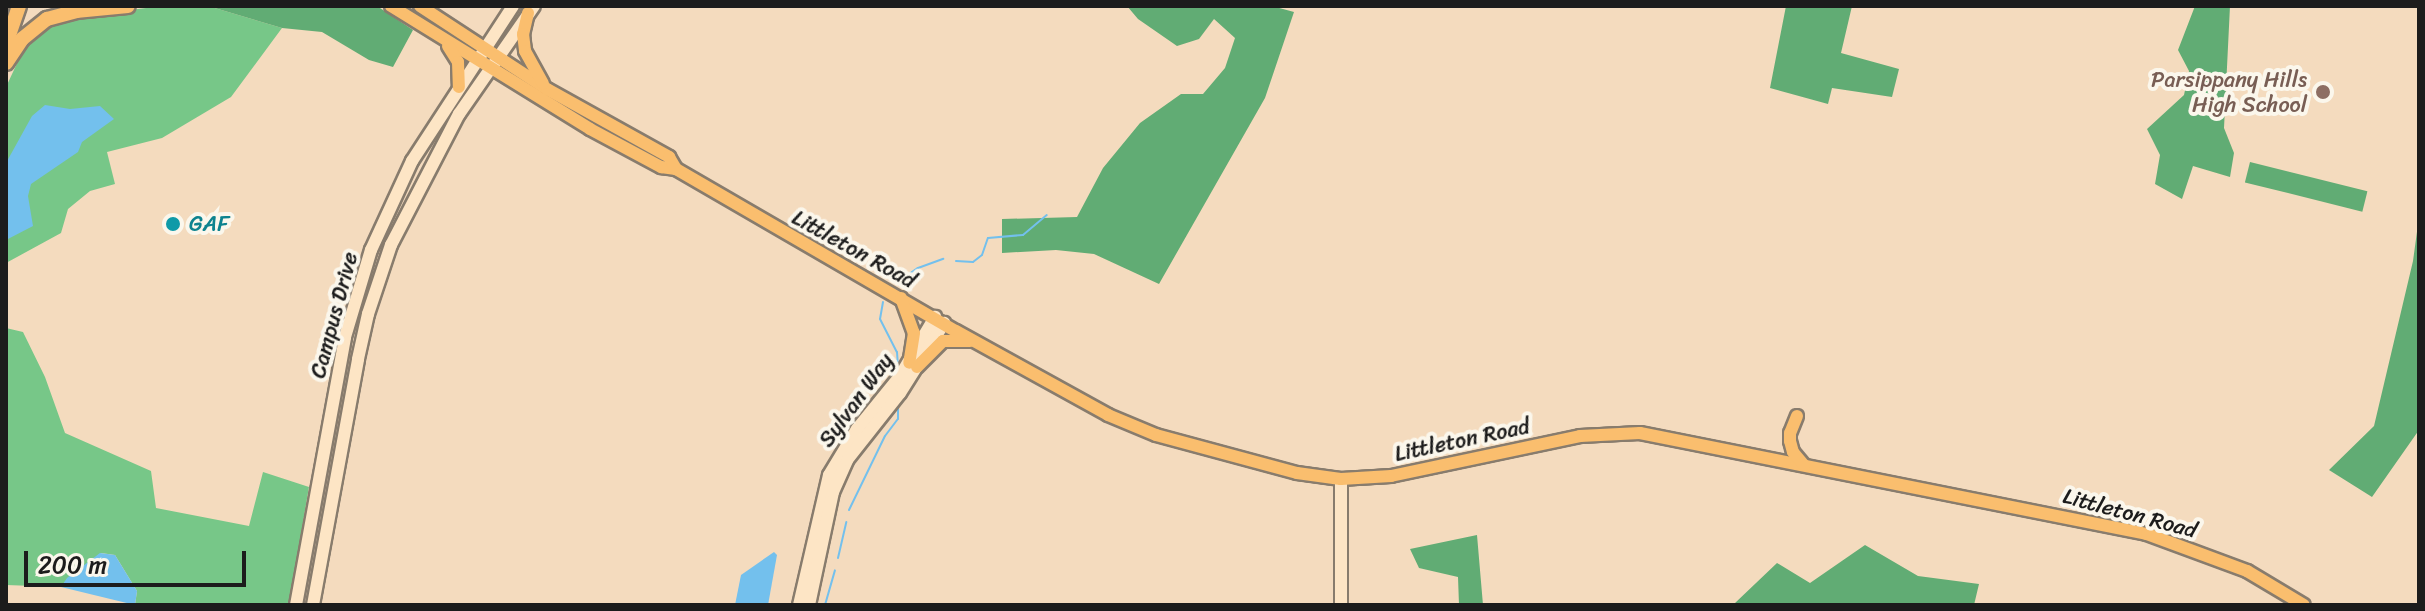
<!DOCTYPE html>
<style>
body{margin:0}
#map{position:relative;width:2425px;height:611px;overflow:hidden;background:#f4dbbe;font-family:Sriracha,sans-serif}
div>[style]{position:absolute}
.green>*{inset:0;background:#77c788}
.forest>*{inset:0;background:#61ac74;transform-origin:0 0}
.water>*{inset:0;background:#73c0ed}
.stream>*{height:2px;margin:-1px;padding:0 1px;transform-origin:1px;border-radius:1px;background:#73c0ed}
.roads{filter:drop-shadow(2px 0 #887c6d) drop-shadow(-2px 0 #887c6d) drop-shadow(0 2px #887c6d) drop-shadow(0 -2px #887c6d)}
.secondary>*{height:12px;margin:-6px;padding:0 6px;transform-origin:6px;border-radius:6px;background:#fde5c5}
.primary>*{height:12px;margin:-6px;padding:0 6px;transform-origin:6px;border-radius:6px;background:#fabe6e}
.highway>*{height:14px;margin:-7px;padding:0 7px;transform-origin:7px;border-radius:7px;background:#fabe6e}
.dots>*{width:22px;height:22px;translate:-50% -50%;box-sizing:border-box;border:4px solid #fbf7ec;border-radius:50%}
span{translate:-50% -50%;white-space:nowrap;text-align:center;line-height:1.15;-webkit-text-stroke:8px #fbf7ec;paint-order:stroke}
.education-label{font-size:22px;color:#785e54}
.right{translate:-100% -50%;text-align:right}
.culture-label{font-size:22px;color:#0d838f}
.left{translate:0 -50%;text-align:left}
.street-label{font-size:22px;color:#1c1c1c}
.frame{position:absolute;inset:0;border:8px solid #1c1c1c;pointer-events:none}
.scale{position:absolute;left:24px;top:551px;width:222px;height:36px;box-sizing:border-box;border:4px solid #1c1c1c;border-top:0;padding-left:10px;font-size:24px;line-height:28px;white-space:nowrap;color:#1c1c1c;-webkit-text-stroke:6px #fbf7ec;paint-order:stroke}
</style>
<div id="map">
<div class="green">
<i style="clip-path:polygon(162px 6px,208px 6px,282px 28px,231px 97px,162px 138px,107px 152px,115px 184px,90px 191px,68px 209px,61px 233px,6px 263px,6px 87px,26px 44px,50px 26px,82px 16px)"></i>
<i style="clip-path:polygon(6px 328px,23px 332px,45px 377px,65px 433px,151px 471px,156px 508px,249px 526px,263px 472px,309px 487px,289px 605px,135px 605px,137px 591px,115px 555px,101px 553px,68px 578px,61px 587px,6px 585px)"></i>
</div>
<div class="forest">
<i style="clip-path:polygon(208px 6px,377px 6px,413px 30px,393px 67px,369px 60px,322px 32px,282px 28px)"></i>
<i style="clip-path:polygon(1127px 6px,1272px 6px,1294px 12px,1265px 98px,1159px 284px,1094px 254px,1056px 250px,1002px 253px,1002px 219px,1077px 217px,1103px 168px,1140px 123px,1181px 94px,1203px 94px,1225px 68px,1235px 38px,1214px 19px,1199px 39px,1177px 46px,1138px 19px)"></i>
<i style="clip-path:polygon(1786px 6px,1852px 6px,1841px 53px,1899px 69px,1892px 97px,1832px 88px,1828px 104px,1770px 88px)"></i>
<i style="clip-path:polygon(2195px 6px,2230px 6px,2224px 128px,2234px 153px,2230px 177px,2193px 166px,2182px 199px,2155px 184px,2160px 155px,2147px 129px,2184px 95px,2189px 71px,2178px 50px)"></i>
<i style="left:2250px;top:162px;width:121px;height:21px;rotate:14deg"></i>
<i style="clip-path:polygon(2419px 217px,2419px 430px,2372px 497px,2329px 470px,2374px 426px,2413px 261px)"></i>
<i style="clip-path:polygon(1477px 535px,1483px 605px,1459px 605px,1458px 577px,1419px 568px,1410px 549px)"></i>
<i style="clip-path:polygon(1865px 545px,1918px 576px,1979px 584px,1974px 605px,1735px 603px,1777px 563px,1810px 583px)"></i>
</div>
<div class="water">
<i style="clip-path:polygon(45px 105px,70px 109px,100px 106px,114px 119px,82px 142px,78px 152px,31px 184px,28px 196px,33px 226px,6px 240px,6px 163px,32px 116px)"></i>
<i style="clip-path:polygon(774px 552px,777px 555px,768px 605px,735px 605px,741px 575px)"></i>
<i style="clip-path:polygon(100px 553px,115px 555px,137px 591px,135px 605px,61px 587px,67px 578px)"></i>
</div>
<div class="stream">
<i style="left:956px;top:261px;width:17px;rotate:3deg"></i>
<i style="left:973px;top:262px;width:11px;rotate:-38deg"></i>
<i style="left:982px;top:255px;width:18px;rotate:-71deg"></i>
<i style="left:988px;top:238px;width:35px;rotate:-5deg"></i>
<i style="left:1023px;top:235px;width:31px;rotate:-40deg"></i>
<i style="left:902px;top:279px;width:19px;rotate:-35deg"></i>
<i style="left:918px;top:268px;width:27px;rotate:-20deg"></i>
<i style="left:883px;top:302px;width:17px;rotate:100deg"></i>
<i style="left:880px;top:319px;width:37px;rotate:63deg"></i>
<i style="left:897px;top:352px;width:16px;rotate:86deg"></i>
<i style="left:849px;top:510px;width:82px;rotate:-64.1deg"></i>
<i style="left:885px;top:436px;width:21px;rotate:-53deg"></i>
<i style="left:898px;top:419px;width:11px;rotate:-90deg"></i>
<i style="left:838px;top:558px;width:37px;rotate:-77deg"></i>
<i style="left:825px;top:605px;width:36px;rotate:-74deg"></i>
</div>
<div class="roads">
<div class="secondary">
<i style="left:1341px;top:479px;width:126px;rotate:90deg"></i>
<i style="left:296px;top:605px;width:272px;rotate:-79.6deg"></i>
<i style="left:345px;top:337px;width:91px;rotate:-73.4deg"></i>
<i style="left:371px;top:250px;width:98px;rotate:-65.3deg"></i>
<i style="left:412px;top:161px;width:185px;rotate:-56.9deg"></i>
<i style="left:313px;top:605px;width:250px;rotate:-79.6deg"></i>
<i style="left:358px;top:359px;width:46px;rotate:-77.5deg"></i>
<i style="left:368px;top:314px;width:73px;rotate:-71.6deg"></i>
<i style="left:391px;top:245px;width:148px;rotate:-62.6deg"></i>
<i style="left:459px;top:114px;width:131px;rotate:-55.2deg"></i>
<i style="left:799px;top:605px;width:133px;rotate:-77deg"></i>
<i style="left:829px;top:475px;width:54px;rotate:-58.7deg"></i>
<i style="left:857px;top:429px;width:68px;rotate:-50.9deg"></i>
<i style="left:900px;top:376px;width:69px;rotate:-59.3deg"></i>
<i style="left:809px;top:605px;width:116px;rotate:-78deg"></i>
<i style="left:833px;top:492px;width:35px;rotate:-66deg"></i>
<i style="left:847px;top:460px;width:85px;rotate:-51.7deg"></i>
<i style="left:900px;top:393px;width:83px;rotate:-57.8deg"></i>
</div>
<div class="primary">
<i style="left:391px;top:6px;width:234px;rotate:31.7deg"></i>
<i style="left:590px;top:129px;width:81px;rotate:28.2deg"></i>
<i style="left:661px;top:167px;width:15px;rotate:8deg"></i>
<i style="left:676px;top:169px;width:323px;rotate:30.1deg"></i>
<i style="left:956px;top:331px;width:174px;rotate:28.9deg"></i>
<i style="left:1108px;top:415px;width:52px;rotate:22.6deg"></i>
<i style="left:1156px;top:435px;width:146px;rotate:15.1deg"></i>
<i style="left:1297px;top:473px;width:44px;rotate:7.8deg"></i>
<i style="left:1341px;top:479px;width:50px;rotate:-3.4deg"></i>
<i style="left:1391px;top:476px;width:193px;rotate:-11.9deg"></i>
<i style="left:1580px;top:436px;width:60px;rotate:-2.9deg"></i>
<i style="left:1640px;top:433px;width:517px;rotate:11.27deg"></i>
<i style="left:2147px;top:534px;width:107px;rotate:20.3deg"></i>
<i style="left:2247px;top:571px;width:66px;rotate:30.8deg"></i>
<i style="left:420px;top:6px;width:152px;rotate:33.2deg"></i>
<i style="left:547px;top:89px;width:140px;rotate:29.1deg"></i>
<i style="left:669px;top:157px;width:14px;rotate:60deg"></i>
<i style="left:528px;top:13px;width:22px;rotate:103deg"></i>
<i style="left:523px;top:34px;width:17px;rotate:83deg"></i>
<i style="left:525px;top:51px;width:37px;rotate:61deg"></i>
<i style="left:448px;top:46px;width:19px;rotate:58deg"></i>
<i style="left:458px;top:62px;width:25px;rotate:88deg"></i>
<i style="left:901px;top:298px;width:37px;rotate:70deg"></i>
<i style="left:914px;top:333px;width:30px;rotate:99deg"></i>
<i style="left:917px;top:367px;width:37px;rotate:-45deg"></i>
<i style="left:943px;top:341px;width:27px"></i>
<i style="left:1797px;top:416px;width:18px;rotate:112deg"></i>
<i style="left:1790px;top:433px;width:8px;rotate:90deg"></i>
<i style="left:1790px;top:441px;width:11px;rotate:75deg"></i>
<i style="left:1793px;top:452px;width:17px;rotate:50deg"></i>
</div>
<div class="highway">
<i style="left:6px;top:44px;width:40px;rotate:-71.1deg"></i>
<i style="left:6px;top:63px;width:29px;rotate:-56deg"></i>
<i style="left:22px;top:39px;width:32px;rotate:-39deg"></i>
<i style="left:47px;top:19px;width:30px;rotate:-15deg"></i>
<i style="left:76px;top:11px;width:52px;rotate:-5.5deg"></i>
</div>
</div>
<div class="dots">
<i style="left:2323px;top:92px;background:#8d6e63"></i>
<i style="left:173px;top:224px;background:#0f9aa8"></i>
</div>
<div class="education-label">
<span class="right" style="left:2307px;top:92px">Parsippany Hills<br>High School</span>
</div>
<div class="culture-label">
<span class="left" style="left:189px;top:224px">GAF</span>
</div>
<div class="street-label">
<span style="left:854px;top:249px;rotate:29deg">Littleton Road</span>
<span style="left:334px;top:315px;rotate:-75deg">Campus Drive</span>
<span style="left:856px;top:400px;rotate:-54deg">Sylvan Way</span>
<span style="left:1462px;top:440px;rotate:-12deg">Littleton Road</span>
<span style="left:2130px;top:513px;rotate:15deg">Littleton Road</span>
</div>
<div class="frame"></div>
<div class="scale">200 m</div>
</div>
